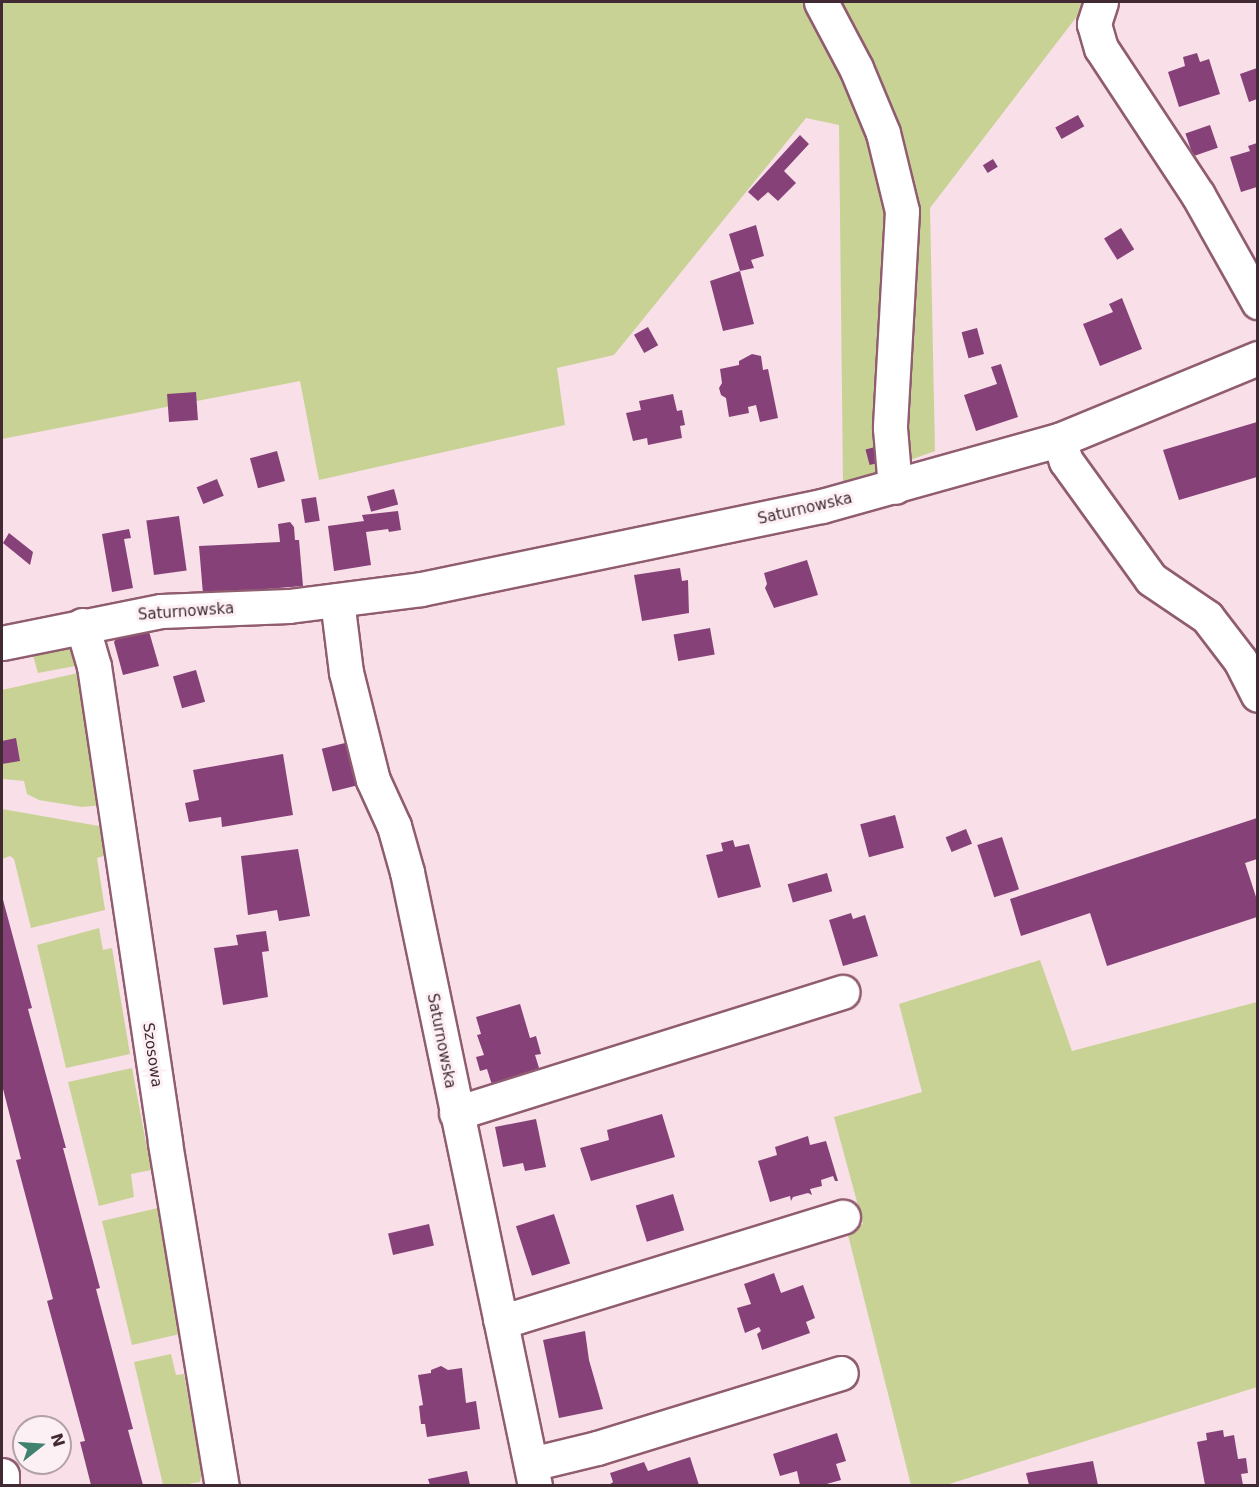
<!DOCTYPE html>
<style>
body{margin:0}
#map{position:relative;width:1259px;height:1487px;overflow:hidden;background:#f8dfe8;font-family:"DejaVu Sans",sans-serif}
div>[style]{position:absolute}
.green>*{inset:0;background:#c9d295}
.building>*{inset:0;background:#864179;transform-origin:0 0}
.roads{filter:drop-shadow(2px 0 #905c70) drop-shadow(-2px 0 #905c70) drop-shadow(0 2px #905c70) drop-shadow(0 -2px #905c70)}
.minor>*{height:33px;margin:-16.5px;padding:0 16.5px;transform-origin:16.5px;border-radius:16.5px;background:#fff}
span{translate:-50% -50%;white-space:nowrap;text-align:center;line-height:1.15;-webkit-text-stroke:6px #fdf0f5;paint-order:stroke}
.street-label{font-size:15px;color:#412a33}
.frame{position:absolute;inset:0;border:3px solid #412a33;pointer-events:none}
.north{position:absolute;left:12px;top:1415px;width:60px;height:60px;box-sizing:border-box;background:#fdf0f5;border:2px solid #b2a1a7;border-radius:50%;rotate:73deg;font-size:16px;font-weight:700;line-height:24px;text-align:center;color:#412a33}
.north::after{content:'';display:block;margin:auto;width:21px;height:27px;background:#408170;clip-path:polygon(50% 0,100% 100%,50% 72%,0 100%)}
</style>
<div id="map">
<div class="green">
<i style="clip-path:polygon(2px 2px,1088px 2px,930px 208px,935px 451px,843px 484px,839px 125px,806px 118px,614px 355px,557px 368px,565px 425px,319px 480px,300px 381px,2px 439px)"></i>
<i style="clip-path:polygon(62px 646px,72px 646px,86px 664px,38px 673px,32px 652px)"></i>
<i style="clip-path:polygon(87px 671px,102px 805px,82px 807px,39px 800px,27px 794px,24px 781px,3px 779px,2px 784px,2px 690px)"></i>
<i style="clip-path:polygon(2px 809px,99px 826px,107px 855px,97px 858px,105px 910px,31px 928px,14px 859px,10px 856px,2px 859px)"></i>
<i style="clip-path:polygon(99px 928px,103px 950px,112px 948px,130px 1054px,66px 1068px,37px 945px)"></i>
<i style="clip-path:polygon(1040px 960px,1072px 1051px,1257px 1002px,1257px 1387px,946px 1485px,911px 1485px,847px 1231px,863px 1224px,834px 1117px,922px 1092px,899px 1004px)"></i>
<i style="clip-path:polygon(132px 1068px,151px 1170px,131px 1174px,134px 1197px,99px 1206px,68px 1082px)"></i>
<i style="clip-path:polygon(158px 1208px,180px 1334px,132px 1345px,102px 1221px)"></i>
<i style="clip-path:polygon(171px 1354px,176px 1375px,184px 1374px,202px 1472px,200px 1482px,182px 1485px,163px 1485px,134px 1362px)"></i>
</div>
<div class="building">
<i style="clip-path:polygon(1197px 53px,1200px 62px,1209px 59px,1220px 94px,1179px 107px,1168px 72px,1185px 66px,1183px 57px)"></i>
<i style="clip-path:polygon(1257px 68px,1257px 99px,1249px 102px,1240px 74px)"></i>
<i style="left:1078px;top:115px;width:13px;height:26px;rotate:61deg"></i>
<i style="left:1210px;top:125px;width:24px;height:26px;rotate:71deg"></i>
<i style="clip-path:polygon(800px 135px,809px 144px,784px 171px,796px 183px,778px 201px,768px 192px,758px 201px,748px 192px)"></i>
<i style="clip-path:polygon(1257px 143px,1257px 187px,1241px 192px,1230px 157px,1250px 151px,1248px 146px)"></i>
<i style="left:993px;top:159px;width:9px;height:12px;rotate:58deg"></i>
<i style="clip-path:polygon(756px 225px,764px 256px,751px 260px,754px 268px,740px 271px,754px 324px,723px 331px,710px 281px,740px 271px,729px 234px)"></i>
<i style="left:1121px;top:228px;width:25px;height:20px;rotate:58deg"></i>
<i style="clip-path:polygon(1122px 298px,1142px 349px,1100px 366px,1083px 324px,1113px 312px,1109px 304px)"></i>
<i style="left:648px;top:327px;width:21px;height:16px;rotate:61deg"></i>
<i style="left:977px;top:328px;width:27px;height:16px;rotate:75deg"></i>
<i style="clip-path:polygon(752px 354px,761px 356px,763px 370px,768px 369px,778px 418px,760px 422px,756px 405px,748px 407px,749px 413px,729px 417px,726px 398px,721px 395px,719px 388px,722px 383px,720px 369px,739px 365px,739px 361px)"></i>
<i style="clip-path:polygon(1001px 364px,1018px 417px,976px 431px,964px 395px,997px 384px,991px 367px)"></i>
<i style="left:196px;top:392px;width:28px;height:29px;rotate:86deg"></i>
<i style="clip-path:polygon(673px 394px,677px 411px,682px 410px,685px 425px,680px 426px,682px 438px,648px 445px,647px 438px,633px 441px,626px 413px,641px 410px,639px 401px)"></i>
<i style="clip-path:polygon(1257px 422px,1257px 477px,1179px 500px,1163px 450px)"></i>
<i style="left:879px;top:446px;width:16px;height:14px;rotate:75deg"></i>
<i style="left:277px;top:451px;width:31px;height:28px;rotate:75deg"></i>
<i style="left:217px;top:479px;width:18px;height:22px;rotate:68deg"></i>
<i style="left:394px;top:489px;width:16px;height:28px;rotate:75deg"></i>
<i style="left:316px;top:497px;width:24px;height:15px;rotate:81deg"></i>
<i style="clip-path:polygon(398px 511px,401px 530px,389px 532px,388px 529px,366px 532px,371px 565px,334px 571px,328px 526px,364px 521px,362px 515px)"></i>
<i style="left:179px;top:516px;width:55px;height:33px;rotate:82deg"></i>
<i style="clip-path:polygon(290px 522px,294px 527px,295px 540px,299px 540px,303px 586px,203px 594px,199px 546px,280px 542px,278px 524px)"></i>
<i style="clip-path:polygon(129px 529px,131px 538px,124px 539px,133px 588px,112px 592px,102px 534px)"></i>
<i style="clip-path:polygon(9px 533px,33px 552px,30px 565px,3px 543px)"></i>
<i style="clip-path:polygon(807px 560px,818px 595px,774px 608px,765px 588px,767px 584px,764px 573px)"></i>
<i style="clip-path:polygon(680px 568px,682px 581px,688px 580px,689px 613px,642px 621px,634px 575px)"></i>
<i style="clip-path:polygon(148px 628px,159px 666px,123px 675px,114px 642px,119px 634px)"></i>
<i style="left:710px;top:628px;width:27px;height:37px;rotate:80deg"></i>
<i style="left:196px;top:670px;width:33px;height:24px;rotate:74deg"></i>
<i style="clip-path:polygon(16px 738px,20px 761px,2px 764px,2px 741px)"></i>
<i style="left:349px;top:742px;width:44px;height:28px;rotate:76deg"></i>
<i style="clip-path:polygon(283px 754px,293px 815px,222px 827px,221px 817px,189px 822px,185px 803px,199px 800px,193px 770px)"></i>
<i style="left:895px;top:815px;width:34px;height:36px;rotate:75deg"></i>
<i style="clip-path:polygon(1257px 818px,1257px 859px,1245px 863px,1257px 900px,1257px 917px,1107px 966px,1090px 913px,1021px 936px,1010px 899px)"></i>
<i style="left:966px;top:829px;width:16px;height:22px;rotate:68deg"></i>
<i style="left:1002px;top:837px;width:55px;height:26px;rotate:72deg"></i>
<i style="clip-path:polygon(733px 840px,735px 847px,749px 844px,761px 887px,718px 898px,706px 855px,723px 851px,721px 843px)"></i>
<i style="clip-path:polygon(298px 849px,310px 916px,279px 921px,277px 910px,248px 915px,241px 856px)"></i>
<i style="left:827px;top:873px;width:19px;height:41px;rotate:74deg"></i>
<i style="clip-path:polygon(2px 896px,32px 1008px,28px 1009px,66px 1148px,63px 1148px,100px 1288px,96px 1289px,133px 1429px,128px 1430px,143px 1485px,91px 1485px,80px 1442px,85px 1441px,47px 1301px,53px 1299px,16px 1160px,21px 1159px,2px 1085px)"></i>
<i style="clip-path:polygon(851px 913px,853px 919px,865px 915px,878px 956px,843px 966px,829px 920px)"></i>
<i style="clip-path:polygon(266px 931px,269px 951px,262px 952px,268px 997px,223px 1005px,214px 948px,238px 945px,236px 935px)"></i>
<i style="clip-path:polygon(520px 1004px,530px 1038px,536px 1036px,541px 1054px,535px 1055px,540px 1071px,492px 1085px,487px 1069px,480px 1071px,476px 1057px,484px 1055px,477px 1035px,481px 1034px,476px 1017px)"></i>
<i style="clip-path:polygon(662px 1114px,675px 1157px,591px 1181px,580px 1148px,609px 1140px,607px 1130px)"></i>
<i style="clip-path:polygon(536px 1119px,546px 1167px,525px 1171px,523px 1163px,503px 1167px,495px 1127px)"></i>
<i style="clip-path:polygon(808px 1136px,810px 1145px,826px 1141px,838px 1181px,835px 1181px,833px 1176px,821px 1180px,822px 1186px,810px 1189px,812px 1195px,808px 1193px,793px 1197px,791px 1201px,790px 1196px,770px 1202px,758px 1161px,777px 1155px,775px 1147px)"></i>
<i style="left:673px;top:1194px;width:38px;height:39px;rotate:73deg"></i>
<i style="left:554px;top:1214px;width:52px;height:40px;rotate:72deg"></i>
<i style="left:429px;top:1224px;width:22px;height:42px;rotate:77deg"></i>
<i style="clip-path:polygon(774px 1273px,781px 1293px,803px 1285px,815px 1318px,806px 1322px,810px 1333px,762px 1350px,757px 1334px,761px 1331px,759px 1327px,745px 1333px,737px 1308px,751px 1304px,744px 1284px)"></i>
<i style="clip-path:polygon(585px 1331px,589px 1360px,603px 1409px,559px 1418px,543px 1340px)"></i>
<i style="clip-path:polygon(441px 1366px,448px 1370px,462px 1368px,466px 1403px,476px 1401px,480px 1429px,427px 1437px,425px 1424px,421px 1424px,419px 1406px,423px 1405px,418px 1375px,431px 1373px,431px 1370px)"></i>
<i style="clip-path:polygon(1223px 1430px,1224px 1437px,1234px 1435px,1238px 1459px,1246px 1458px,1248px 1473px,1241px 1474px,1243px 1485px,1205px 1485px,1197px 1442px,1207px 1440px,1206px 1433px)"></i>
<i style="clip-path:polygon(837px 1433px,846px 1461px,836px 1464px,841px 1480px,823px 1485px,800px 1485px,797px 1471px,780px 1476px,773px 1454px)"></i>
<i style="clip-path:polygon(690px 1457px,699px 1485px,609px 1485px,613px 1482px,610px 1473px,644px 1462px,648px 1471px)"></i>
<i style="clip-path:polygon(1093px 1461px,1098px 1485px,1029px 1485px,1026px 1473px)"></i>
<i style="clip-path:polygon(467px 1471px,470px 1485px,430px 1485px,428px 1479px)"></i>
</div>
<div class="roads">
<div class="minor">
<i style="left:821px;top:2px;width:75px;rotate:62.1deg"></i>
<i style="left:856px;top:68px;width:70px;rotate:67.4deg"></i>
<i style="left:883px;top:133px;width:80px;rotate:76.3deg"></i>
<i style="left:902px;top:211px;width:217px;rotate:93.2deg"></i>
<i style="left:890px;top:428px;width:59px;rotate:85.2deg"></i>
<i style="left:1101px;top:2px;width:23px;rotate:108deg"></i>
<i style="left:1094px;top:24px;width:25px;rotate:74deg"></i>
<i style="left:1101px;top:48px;width:176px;rotate:56.6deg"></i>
<i style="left:1198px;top:195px;width:123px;rotate:60.7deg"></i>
<i style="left:1059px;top:440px;width:22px;rotate:72deg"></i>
<i style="left:1066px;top:461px;width:145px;rotate:54.2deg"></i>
<i style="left:1151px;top:579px;width:68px;rotate:34.2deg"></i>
<i style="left:1207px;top:617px;width:54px;rotate:52.5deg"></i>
<i style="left:1240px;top:660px;width:39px;rotate:63deg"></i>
<i style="left:337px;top:600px;width:73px;rotate:82.9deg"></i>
<i style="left:346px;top:672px;width:111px;rotate:76deg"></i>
<i style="left:373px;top:780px;width:51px;rotate:65.5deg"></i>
<i style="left:394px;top:826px;width:48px;rotate:74.2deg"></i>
<i style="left:407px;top:872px;width:627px;rotate:78.22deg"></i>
<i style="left:82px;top:625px;width:43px;rotate:73.7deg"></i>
<i style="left:94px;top:666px;width:482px;rotate:81.5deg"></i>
<i style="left:165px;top:1143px;width:348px;rotate:80.6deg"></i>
<i style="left:2px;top:643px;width:162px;rotate:-11.4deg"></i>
<i style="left:161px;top:611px;width:128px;rotate:-2.2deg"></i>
<i style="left:289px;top:606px;width:133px;rotate:-7.3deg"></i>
<i style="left:421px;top:589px;width:409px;rotate:-11.7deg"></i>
<i style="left:822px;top:506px;width:246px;rotate:-15.6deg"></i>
<i style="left:1059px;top:440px;width:215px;rotate:-22.4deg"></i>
<i style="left:456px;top:1113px;width:405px;rotate:-17.4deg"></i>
<i style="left:500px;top:1319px;width:17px;rotate:-7deg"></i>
<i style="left:517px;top:1317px;width:341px;rotate:-17.1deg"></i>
<i style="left:531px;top:1464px;width:68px;rotate:-13.6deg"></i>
<i style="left:597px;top:1448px;width:255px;rotate:-17.1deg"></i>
<i style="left:2px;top:1475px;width:11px;rotate:90deg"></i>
</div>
</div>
<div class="street-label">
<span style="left:805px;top:509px;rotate:-13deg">Saturnowska</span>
<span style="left:186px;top:612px;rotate:-4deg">Saturnowska</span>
<span style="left:441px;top:1041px;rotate:79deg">Saturnowska</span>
<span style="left:152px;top:1055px;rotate:82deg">Szosowa</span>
</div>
<div class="frame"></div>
<div class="north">N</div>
</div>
